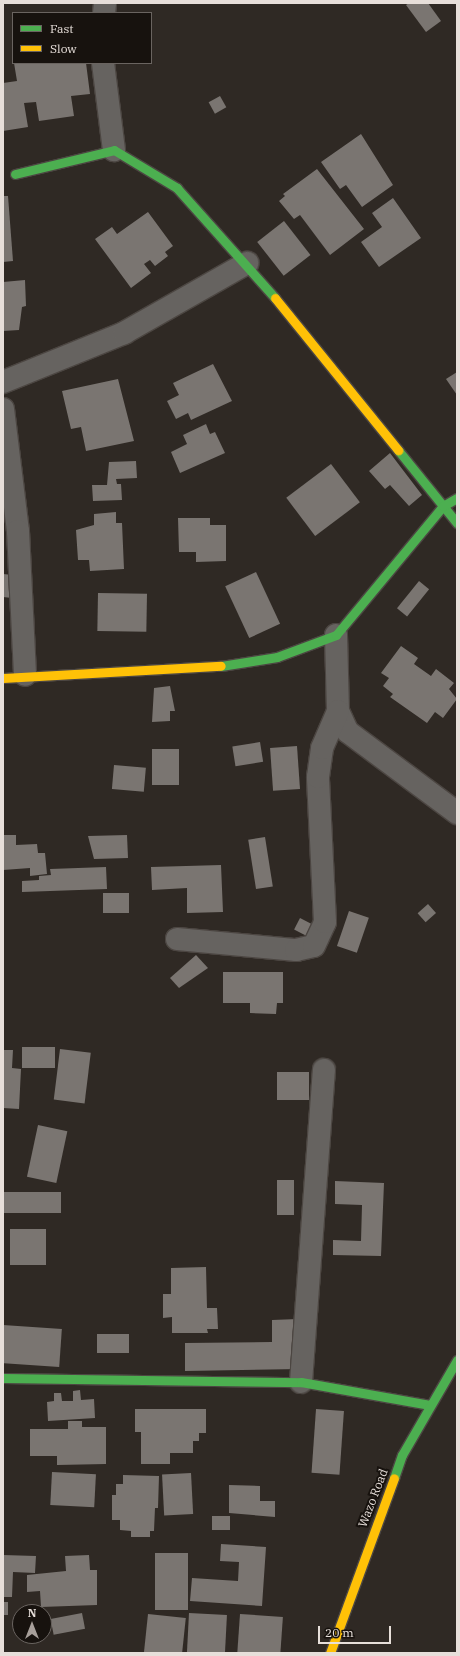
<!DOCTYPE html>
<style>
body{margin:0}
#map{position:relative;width:460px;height:1656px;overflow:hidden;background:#2f2924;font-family:"IBM Plex Serif",serif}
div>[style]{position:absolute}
.building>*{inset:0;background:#7a7571;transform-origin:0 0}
.roads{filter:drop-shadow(1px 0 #4c4642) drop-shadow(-1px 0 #4c4642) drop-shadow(0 1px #4c4642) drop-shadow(0 -1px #4c4642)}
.street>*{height:22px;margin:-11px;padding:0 11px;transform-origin:11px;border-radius:11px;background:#666360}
.fast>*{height:9px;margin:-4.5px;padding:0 4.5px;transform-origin:4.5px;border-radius:4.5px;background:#4caf50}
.slow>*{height:9px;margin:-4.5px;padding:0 4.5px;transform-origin:4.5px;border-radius:4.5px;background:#ffc107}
span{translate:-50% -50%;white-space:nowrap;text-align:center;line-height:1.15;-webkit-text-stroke:4px #17120e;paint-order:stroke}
.street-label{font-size:12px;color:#e7dfda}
.frame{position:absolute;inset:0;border:4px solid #e7dfda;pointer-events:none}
.legend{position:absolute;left:12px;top:12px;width:140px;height:52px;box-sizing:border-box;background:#17120e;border:1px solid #6a6460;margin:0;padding:5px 7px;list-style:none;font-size:12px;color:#e7dfda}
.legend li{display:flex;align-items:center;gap:8px;height:20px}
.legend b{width:20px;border:1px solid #6a6460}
.north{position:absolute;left:12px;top:1604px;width:40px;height:40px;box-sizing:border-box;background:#17120e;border:1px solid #6a6460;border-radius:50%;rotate:0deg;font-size:11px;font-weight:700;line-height:16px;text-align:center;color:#e7dfda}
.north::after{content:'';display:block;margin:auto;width:14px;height:18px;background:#a79f9a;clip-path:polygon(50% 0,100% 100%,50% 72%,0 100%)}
.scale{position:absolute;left:318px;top:1626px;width:73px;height:18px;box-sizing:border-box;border:2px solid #e7dfda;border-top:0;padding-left:5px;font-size:12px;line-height:14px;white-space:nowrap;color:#e7dfda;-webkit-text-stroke:3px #17120e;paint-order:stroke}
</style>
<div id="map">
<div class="building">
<i style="clip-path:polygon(409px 3px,428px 3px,441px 21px,426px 32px,406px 5px)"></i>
<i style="clip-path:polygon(14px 63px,86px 63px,90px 94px,71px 96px,74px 116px,39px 121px,36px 102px,24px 103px,28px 127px,3px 131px,3px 83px,17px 81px)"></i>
<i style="left:220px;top:96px;width:13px;height:13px;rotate:61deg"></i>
<i style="clip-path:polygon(361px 134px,393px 185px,362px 207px,346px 185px,340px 189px,321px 162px)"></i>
<i style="clip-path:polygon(317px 169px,364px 229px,330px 255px,300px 215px,294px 219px,279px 201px,285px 196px,283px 194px)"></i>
<i style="clip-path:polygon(3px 196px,8px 196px,13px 261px,3px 262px)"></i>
<i style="clip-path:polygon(393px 198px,421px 238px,379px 267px,361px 242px,382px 227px,372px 213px)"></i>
<i style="clip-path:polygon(148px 212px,173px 246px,165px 252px,168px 256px,155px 266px,150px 260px,144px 264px,151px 273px,131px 288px,95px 239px,112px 227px,117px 234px)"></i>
<i style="left:284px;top:221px;width:43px;height:34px;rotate:52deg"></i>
<i style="clip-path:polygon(25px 280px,26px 306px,22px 307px,19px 330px,3px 331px,3px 282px)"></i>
<i style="clip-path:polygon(213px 364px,232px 401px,191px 420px,188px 413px,176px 419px,167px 401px,179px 395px,173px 383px)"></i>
<i style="clip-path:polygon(457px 372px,457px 395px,446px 379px)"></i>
<i style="clip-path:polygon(118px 379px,134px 441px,86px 451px,81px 427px,71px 429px,62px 391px)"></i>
<i style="clip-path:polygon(206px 424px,210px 434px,215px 432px,225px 453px,180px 473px,171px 452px,187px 444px,183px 435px)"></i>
<i style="clip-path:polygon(390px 453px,422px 495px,409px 506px,390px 485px,385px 489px,369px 471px)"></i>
<i style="clip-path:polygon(136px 461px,137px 478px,116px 479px,117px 484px,121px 484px,122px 500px,93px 501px,92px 485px,107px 485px,109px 462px)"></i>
<i style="left:331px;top:464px;width:48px;height:56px;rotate:53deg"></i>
<i style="clip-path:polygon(116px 512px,116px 523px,122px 523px,124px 569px,90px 571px,89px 560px,78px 560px,76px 530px,94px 525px,94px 514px)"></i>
<i style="clip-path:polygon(178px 518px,210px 518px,210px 525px,226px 525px,226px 561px,196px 562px,196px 552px,179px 552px)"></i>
<i style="left:256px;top:572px;width:57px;height:34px;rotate:65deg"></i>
<i style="clip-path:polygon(3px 574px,13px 575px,12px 598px,3px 597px)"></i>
<i style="left:419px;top:581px;width:13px;height:35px;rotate:39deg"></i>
<i style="left:98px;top:593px;width:49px;height:38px;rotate:1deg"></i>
<i style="clip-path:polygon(401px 646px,418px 658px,414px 664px,431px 676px,436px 669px,454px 683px,449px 689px,457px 699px,443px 718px,435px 712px,427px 723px,390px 697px,393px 694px,383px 686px,389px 678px,381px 673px)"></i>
<i style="clip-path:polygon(170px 686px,175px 711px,170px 711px,170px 721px,152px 722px,154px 688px)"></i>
<i style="left:260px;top:742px;width:20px;height:28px;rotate:81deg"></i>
<i style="left:297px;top:746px;width:43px;height:27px;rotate:86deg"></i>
<i style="left:152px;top:749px;width:27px;height:36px"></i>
<i style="left:114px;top:765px;width:32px;height:24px;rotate:5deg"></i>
<i style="clip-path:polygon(3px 835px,16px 835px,16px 845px,37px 844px,38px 853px,45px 853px,47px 874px,30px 876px,30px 868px,3px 870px)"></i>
<i style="clip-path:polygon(127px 835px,128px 858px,94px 859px,88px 836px)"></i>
<i style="left:265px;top:837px;width:50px;height:17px;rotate:81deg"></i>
<i style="clip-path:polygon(221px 865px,223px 912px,187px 913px,187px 888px,152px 890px,151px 867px)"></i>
<i style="clip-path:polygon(106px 867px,107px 889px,22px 892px,22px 881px,39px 880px,39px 876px,51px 875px,50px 869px)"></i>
<i style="left:103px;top:893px;width:26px;height:20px"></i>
<i style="left:428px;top:904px;width:12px;height:14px;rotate:48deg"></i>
<i style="left:349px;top:911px;width:21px;height:37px;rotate:19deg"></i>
<i style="left:300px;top:918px;width:18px;height:13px;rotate:27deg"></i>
<i style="clip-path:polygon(196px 955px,208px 968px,179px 988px,170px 978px)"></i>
<i style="clip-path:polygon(223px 972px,283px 972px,283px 1003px,277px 1003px,276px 1014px,250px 1013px,250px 1003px,223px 1003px)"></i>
<i style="left:55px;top:1047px;width:21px;height:33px;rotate:90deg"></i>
<i style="left:60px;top:1049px;width:31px;height:51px;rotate:7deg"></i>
<i style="clip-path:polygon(3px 1050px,13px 1050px,12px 1068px,21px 1069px,19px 1109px,3px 1108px)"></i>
<i style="left:277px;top:1072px;width:32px;height:28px"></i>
<i style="left:38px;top:1125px;width:30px;height:53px;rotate:12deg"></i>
<i style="left:277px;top:1180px;width:17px;height:35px"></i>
<i style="clip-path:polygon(335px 1181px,384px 1183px,381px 1256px,333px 1255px,333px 1240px,361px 1241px,362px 1205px,335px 1204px)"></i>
<i style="left:61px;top:1192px;width:21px;height:57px;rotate:90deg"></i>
<i style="left:10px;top:1229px;width:36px;height:36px"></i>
<i style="clip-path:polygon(206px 1267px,207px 1308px,217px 1308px,218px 1329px,207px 1329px,208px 1333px,172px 1333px,172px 1317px,163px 1318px,163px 1294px,171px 1294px,171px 1268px)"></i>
<i style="clip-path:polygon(298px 1319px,300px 1369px,185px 1371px,185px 1343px,272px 1342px,272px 1320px)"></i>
<i style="left:3px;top:1325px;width:59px;height:38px;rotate:4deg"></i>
<i style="left:97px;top:1334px;width:32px;height:19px"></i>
<i style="clip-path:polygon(80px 1390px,81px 1400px,94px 1399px,95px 1418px,48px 1421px,47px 1402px,54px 1401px,54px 1393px,61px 1393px,62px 1401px,73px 1401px,73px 1391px)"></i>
<i style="clip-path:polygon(135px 1409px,206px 1409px,206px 1433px,199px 1433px,199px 1441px,193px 1441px,193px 1453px,170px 1453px,170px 1464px,141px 1464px,141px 1432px,135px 1432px)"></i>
<i style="left:316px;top:1409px;width:28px;height:64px;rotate:4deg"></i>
<i style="clip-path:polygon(68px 1421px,82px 1421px,82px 1427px,106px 1427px,106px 1464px,57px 1465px,57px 1456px,30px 1456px,30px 1429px,68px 1429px)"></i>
<i style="left:52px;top:1472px;width:44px;height:33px;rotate:3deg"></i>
<i style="left:191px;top:1473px;width:41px;height:29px;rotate:87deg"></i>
<i style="clip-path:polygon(123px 1475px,159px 1476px,158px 1508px,155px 1508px,154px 1531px,150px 1531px,150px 1537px,131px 1537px,131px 1531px,120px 1530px,120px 1520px,112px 1520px,112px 1495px,116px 1495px,116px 1484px,123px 1484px)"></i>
<i style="clip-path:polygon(229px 1485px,260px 1486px,260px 1501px,275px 1501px,275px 1517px,229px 1513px)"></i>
<i style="left:212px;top:1516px;width:18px;height:14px"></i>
<i style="clip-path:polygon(221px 1544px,266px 1547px,262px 1606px,190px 1601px,192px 1578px,238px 1581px,239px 1562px,220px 1561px)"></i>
<i style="left:155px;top:1553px;width:33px;height:57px"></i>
<i style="clip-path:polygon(3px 1555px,36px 1556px,35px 1573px,13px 1572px,12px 1597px,3px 1597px)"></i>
<i style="clip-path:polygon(89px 1555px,90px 1570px,97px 1570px,97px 1605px,41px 1607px,40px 1591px,27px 1592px,27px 1575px,66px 1571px,65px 1556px)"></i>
<i style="left:3px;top:1602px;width:5px;height:13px"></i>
<i style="left:82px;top:1613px;width:16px;height:32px;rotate:79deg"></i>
<i style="left:189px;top:1613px;width:38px;height:40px;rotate:3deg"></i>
<i style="left:148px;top:1614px;width:38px;height:39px;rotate:6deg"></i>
<i style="left:240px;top:1614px;width:43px;height:39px;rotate:4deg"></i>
</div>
<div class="roads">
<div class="street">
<i style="left:104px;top:13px;width:10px;rotate:-84deg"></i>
<i style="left:103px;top:63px;width:88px;rotate:82.8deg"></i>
<i style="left:3px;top:382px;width:131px;rotate:-22deg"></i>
<i style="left:124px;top:333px;width:142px;rotate:-29.6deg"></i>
<i style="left:3px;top:409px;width:123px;rotate:83deg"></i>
<i style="left:18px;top:531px;width:144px;rotate:87.2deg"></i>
<i style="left:336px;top:635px;width:76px;rotate:88.5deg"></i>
<i style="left:338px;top:711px;width:23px;rotate:65deg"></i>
<i style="left:348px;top:732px;width:136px;rotate:36.6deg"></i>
<i style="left:177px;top:939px;width:120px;rotate:5.3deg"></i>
<i style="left:296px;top:950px;width:18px;rotate:-13deg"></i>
<i style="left:314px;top:946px;width:26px;rotate:-65deg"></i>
<i style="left:325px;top:922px;width:145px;rotate:-92.8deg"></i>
<i style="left:318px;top:777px;width:29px;rotate:-82deg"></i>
<i style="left:322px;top:748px;width:40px;rotate:-66.6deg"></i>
<i style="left:301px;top:1382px;width:313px;rotate:-85.8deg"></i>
</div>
<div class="fast">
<i style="left:15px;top:174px;width:102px;rotate:-13.6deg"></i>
<i style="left:114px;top:150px;width:74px;rotate:31.1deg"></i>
<i style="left:177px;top:188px;width:147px;rotate:48.3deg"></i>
<i style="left:398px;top:450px;width:94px;rotate:51.1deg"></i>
<i style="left:221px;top:666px;width:57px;rotate:-9.1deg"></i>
<i style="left:277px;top:657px;width:63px;rotate:-20.4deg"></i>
<i style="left:336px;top:635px;width:168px;rotate:-50.3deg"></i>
<i style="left:443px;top:506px;width:16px;rotate:-30deg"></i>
<i style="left:3px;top:1378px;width:298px;rotate:0.8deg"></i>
<i style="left:301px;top:1382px;width:131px;rotate:10.1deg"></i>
<i style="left:394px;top:1478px;width:24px;rotate:-71deg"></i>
<i style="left:402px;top:1455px;width:110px;rotate:-59.9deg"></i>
</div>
<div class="slow">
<i style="left:275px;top:298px;width:196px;rotate:51deg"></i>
<i style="left:3px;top:678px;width:218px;rotate:-3.2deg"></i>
<i style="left:330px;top:1653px;width:186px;rotate:-69.9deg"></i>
</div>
</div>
<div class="street-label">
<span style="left:373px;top:1498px;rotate:-69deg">Wazo Road</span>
</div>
<div class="frame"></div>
<ul class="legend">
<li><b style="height:5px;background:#4caf50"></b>Fast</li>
<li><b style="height:5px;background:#ffc107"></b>Slow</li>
</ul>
<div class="north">N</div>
<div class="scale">20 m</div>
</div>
